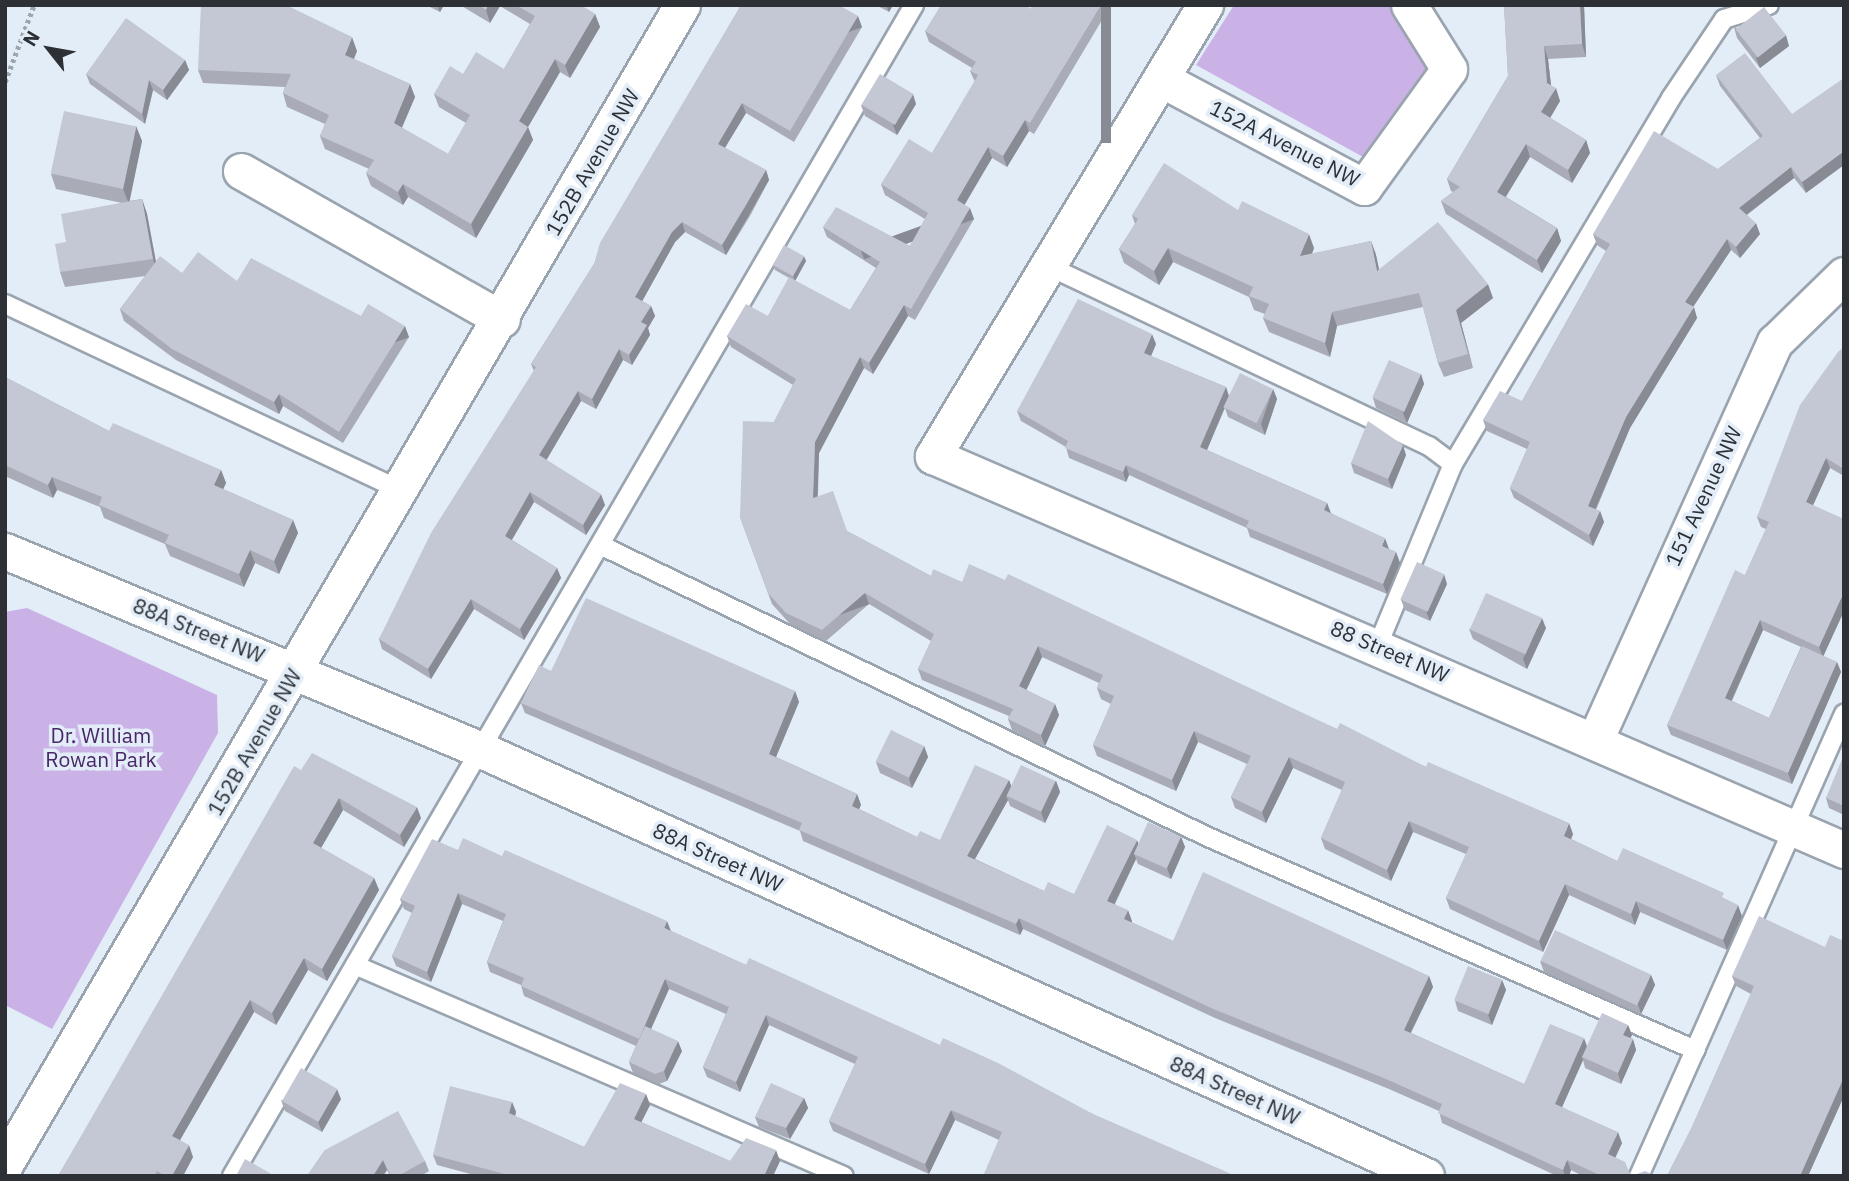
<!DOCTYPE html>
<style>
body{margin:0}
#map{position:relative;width:1849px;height:1181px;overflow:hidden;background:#e2edf8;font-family:"IBM Plex Sans",sans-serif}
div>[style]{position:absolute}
.green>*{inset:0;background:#cab2e6}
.path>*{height:4.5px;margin-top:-2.25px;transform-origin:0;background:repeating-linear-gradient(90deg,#9da5ae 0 3.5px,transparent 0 7px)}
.roads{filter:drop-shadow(2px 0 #9aa4af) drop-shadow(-2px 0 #9aa4af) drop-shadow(0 2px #9aa4af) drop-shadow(0 -2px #9aa4af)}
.lane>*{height:18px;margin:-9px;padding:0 9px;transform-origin:9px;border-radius:9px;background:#fff}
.street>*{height:35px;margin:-17.5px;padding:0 17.5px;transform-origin:17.5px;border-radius:17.5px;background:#fff}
.wall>*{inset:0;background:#a9abb6}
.shaded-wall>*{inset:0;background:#898b94;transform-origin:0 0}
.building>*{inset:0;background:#c4c7d4;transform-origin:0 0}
span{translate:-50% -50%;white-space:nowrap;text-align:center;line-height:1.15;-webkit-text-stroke:7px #e2edf8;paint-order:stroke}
.street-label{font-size:21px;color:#2d3136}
.park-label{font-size:21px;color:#4a2768}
.frame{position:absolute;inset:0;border:7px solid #2d3136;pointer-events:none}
.north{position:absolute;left:14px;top:14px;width:70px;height:70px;-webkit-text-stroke:5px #e2edf8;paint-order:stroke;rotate:301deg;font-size:19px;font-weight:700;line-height:28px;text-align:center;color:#2d3136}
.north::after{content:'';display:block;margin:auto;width:24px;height:32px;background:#2d3136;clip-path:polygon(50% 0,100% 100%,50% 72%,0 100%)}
</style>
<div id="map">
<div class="green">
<i style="clip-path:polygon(1234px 5px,1397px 5px,1429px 66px,1365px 158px,1196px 65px)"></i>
<i style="clip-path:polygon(27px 608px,217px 695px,218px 733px,52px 1029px,5px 1005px,5px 612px)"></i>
</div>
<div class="path">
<i style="left:5px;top:82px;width:82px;rotate:-69.4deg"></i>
</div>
<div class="roads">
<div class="lane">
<i style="left:1048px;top:266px;width:421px;rotate:25.3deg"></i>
<i style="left:1429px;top:446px;width:30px;rotate:37deg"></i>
<i style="left:5px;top:304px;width:438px;rotate:25.2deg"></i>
<i style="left:600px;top:545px;width:674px;rotate:25.65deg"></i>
<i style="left:1208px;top:837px;width:532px;rotate:23.62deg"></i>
<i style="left:1695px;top:1050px;width:368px;rotate:-66.1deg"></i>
<i style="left:1378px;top:645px;width:196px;rotate:-67.5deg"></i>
<i style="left:1453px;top:464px;width:426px;rotate:-59.2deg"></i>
<i style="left:1671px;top:98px;width:95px;rotate:-56.1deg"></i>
<i style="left:1724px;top:19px;width:47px;rotate:-17.3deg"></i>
<i style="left:357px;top:966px;width:530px;rotate:23.33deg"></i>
<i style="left:232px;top:1176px;width:1355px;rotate:-59.78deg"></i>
<i style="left:1639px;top:1176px;width:138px;rotate:-66deg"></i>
</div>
<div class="street">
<i style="left:1205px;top:5px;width:527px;rotate:121.09deg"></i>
<i style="left:933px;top:456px;width:993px;rotate:23.39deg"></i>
<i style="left:1161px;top:79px;width:230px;rotate:28deg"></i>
<i style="left:1364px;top:187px;width:145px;rotate:-54.2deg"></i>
<i style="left:1449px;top:69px;width:75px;rotate:-122deg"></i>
<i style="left:241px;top:171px;width:300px;rotate:29.6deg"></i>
<i style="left:5px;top:551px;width:514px;rotate:22.67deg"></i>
<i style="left:479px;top:749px;width:1039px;rotate:24.27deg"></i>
<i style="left:1595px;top:740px;width:437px;rotate:-65.7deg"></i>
<i style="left:1775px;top:342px;width:96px;rotate:-44.2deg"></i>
<i style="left:5px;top:1164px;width:1342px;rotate:-59.71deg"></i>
</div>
</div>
<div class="wall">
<i style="clip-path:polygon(426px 5px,444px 5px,440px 12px)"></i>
<i style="clip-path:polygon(460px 5px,580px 5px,595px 14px,600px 27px,570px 78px,560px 72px,528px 127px,533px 140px,476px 238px,408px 197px,403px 205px,371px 186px,366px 173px,369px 169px,325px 149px,320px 136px,325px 124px,287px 107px,283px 93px,285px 87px,203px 83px,198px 70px,357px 51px,354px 59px,410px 84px,415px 97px,402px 128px,448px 154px,466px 123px,439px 107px,434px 94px,463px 74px,504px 69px,530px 24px,500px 6px,490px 23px)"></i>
<i style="clip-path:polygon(741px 5px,862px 27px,794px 142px,746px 113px,725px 148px,766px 170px,769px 180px,750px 216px,726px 255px,685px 232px,675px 242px,642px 301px,651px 306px,655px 316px,648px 328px,650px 335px,632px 365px,623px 360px,596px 409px,581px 401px,546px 460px,605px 505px,586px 535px,534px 502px,512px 540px,557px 568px,561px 578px,524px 640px,474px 609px,431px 679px,382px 649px,379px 639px,534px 371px,531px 364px,594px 264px)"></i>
<i style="clip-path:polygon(876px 5px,893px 5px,889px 12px)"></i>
<i style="clip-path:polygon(1033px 5px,1111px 5px,1034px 134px,1029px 131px,1007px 167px,992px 158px,964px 204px,974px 219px,915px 320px,908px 316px,873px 374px,864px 368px,819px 453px,818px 497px,847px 531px,931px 576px,962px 582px,1337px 729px,1426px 767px,1573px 834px,1571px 839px,1617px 861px,1726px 900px,1742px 916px,1727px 950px,1640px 912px,1635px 925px,1569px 895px,1543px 952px,1450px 909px,1446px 898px,1466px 854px,1413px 832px,1391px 881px,1325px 849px,1321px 838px,1342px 790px,1293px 768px,1266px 823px,1235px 808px,1231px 797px,1247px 764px,1198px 742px,1176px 791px,1097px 756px,1093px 745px,1111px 704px,1101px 699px,1097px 688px,1099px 683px,1042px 657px,1026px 690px,1055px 704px,1059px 715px,1045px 746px,1012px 730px,1008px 719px,1009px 716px,922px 680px,918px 669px,931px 641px,869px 604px,826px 641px,790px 624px,772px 604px,740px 517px,774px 422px,793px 385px,731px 347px,727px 336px,768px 316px,789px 278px,775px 270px,773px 265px,806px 261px,795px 281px,850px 310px,876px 268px,827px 237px,823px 227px,910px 246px,925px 219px,885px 195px,881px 184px,932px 153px,975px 82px,970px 71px,972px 68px,929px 42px,925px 31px,1031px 9px)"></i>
<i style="clip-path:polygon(1504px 5px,1584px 5px,1586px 57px,1548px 59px,1551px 85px,1560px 101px,1550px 118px,1586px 140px,1590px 153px,1572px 183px,1530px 157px,1506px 197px,1557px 228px,1561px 241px,1542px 273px,1446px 214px,1441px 201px,1453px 192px,1451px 191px,1447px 179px,1508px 76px)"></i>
<i style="clip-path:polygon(1734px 27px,1789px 46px,1760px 68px,1737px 38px)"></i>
<i style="clip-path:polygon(185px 60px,189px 70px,167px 100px,153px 90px,145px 124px,90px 84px,86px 74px)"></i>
<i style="clip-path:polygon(1716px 75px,1792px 114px,1806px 193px,1794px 178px,1747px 215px,1760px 234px,1740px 258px,1731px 250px,1693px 307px,1697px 318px,1630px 428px,1596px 510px,1600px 511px,1604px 522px,1593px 546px,1514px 498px,1510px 488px,1527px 449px,1487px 431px,1483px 420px,1522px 401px,1606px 251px,1597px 245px,1593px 234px,1718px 169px,1760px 138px,1720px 86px)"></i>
<i style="clip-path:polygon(916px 104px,897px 135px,865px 116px,861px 105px)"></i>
<i style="clip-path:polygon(136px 126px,142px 141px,129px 201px,142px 199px,147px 214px,156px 261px,182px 273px,237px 281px,361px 316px,409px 337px,343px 443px,283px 406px,279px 414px,176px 360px,124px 321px,120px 309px,145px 276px,65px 287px,60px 272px,66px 242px,122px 203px,56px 189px,51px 174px)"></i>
<i style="clip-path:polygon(1238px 210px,1314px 248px,1312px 254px,1371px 241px,1376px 255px,1379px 269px,1493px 298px,1461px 323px,1473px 368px,1444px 377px,1438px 363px,1423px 307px,1337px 326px,1330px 357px,1269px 332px,1263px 318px,1265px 314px,1254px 310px,1249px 297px,1173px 262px,1159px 285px,1124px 263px,1119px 249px,1135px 224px,1132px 215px)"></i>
<i style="clip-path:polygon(1156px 344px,1151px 356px,1226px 387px,1229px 396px,1273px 389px,1277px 399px,1265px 435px,1228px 417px,1225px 408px,1207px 450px,1327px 503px,1331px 513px,1389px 549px,1396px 552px,1400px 563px,1387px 594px,1250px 537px,1247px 528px,1129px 475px,1126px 482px,1069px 458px,1066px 447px,1021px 421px,1017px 411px)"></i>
<i style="clip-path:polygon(evenodd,1844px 347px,1844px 476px,1830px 468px,1813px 505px,1844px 611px,1823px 656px,1837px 662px,1841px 672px,1792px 784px,1671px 735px,1667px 725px,1745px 575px,1766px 529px,1761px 527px,1757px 517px,1844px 347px,1763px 630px,1801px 647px,1769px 718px,1732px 701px,1763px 630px)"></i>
<i style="clip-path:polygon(1421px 374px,1424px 384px,1407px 423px,1376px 408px,1373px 398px)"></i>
<i style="clip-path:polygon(5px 377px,109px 431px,221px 470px,226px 483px,223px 489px,293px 520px,298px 533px,279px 574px,255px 563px,244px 587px,170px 556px,165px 544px,104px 518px,100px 507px,57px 490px,53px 498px,5px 476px)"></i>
<i style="clip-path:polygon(1406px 455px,1392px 489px,1354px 473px,1351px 463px)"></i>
<i style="clip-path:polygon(1447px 584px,1430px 621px,1405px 610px,1401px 600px)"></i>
<i style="clip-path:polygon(1546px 628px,1527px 669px,1473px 639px,1469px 629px)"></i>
<i style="clip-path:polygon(551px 671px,795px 691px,799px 702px,776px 757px,857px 794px,861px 805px,859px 809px,917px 837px,940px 840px,1009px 780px,1011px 786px,1056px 781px,1060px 792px,1045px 823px,1010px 806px,1008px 800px,975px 859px,1044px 891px,1074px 894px,1138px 844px,1181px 837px,1185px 847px,1171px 879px,1138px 864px,1136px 859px,1115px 904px,1132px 921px,1131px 922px,1173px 941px,1429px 976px,1433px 987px,1411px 1033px,1524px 1084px,1587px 1046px,1628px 1025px,1632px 1035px,1630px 1038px,1633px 1039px,1636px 1050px,1621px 1084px,1585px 1068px,1583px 1060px,1562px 1107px,1622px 1143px,1615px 1158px,1631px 1176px,1583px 1176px,1571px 1170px,1569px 1176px,1557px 1176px,1442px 1123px,1439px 1111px,1389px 1089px,1215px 1018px,1023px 929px,1020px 935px,803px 841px,800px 831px,525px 713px,521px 703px)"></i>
<i style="clip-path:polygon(924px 746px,928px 757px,912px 788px,880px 773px,876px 762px)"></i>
<i style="clip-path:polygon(1844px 759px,1844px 815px,1829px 808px,1826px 798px)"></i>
<i style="clip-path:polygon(301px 770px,421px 818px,404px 847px,343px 810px,321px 848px,374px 878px,379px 890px,327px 981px,308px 970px,276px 1025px,254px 1012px,180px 1140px,193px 1157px,183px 1176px,58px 1176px)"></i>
<i style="clip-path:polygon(458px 850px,671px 931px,746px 965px,1093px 1114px,999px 1140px,955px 1120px,929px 1174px,833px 1131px,829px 1121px,855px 1064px,769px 1025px,740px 1092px,707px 1077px,703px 1067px,726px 1014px,669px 989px,651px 1029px,682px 1051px,667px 1081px,659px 1084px,633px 1073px,629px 1062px,636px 1046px,524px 996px,521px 985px,490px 972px,487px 962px,503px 921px,462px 904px,431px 982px,396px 966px,392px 956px,412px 913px,404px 909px,400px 899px)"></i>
<i style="clip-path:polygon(1844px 941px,1844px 1096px,1808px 1176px,1667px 1176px,1692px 1127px,1751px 994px,1736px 986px,1732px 976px)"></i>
<i style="clip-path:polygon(1540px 961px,1651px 975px,1655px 985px,1641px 1014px,1544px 972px)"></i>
<i style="clip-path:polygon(1502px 980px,1506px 990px,1492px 1025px,1458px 1011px,1455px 1001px)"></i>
<i style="clip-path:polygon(646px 1094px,650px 1105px,641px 1122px,730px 1161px,780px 1161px,773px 1176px,478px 1176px,437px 1165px,433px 1155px,512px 1102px,516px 1112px,515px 1116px,584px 1147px)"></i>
<i style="clip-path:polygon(804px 1098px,808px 1108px,790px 1139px,759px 1127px,755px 1117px)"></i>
<i style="clip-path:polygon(341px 1099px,322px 1132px,285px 1111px,281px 1100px)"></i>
<i style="clip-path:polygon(325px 1150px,425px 1161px,429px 1171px,421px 1176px,390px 1176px,387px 1170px,383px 1176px,307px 1176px)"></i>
</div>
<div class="shaded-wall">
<i style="clip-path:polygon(437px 5px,444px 5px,440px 12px)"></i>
<i style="clip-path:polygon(488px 5px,500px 6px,490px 23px,486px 10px)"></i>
<i style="clip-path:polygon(886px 5px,893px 5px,889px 12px)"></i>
<i style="left:1101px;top:5px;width:10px;height:138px"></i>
<i style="clip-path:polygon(1580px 5px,1584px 5px,1586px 57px,1582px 44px)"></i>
<i style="clip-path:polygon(595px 14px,600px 27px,570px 78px,565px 65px)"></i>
<i style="left:858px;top:16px;width:12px;height:134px;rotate:70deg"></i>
<i style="clip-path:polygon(1786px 35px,1789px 46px,1760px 68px,1756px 58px)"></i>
<i style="clip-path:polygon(352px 37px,357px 51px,350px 68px,345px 55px)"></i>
<i style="clip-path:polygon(1544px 46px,1548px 59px,1552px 94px,1556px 88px,1560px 101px,1546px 125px,1541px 112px,1547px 83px)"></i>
<i style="clip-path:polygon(555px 59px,560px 72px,528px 127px,533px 140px,476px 238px,471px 224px,519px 121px)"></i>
<i style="clip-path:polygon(185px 60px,189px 70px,167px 100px,163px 90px)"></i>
<i style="clip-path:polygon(149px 80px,153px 90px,145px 124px,142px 114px)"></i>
<i style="clip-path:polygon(410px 84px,415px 97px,398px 136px,394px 123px)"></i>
<i style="clip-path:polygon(913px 94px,916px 104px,897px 135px,893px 125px)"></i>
<i style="clip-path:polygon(742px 103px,746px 113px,721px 154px,718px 144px)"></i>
<i style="clip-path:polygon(1025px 120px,1029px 131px,1007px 167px,1003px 156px)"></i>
<i style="clip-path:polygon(136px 126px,142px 141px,129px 204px,123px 189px)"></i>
<i style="clip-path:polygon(1586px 140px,1590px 153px,1572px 183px,1568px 170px)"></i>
<i style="clip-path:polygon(1526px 144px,1530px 157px,1501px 204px,1497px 192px)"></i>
<i style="clip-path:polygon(988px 147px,992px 158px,961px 211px,957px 200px)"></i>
<i style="clip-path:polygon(1844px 151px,1844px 165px,1806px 193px,1802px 182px)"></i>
<i style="clip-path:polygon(1791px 167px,1794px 178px,1742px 218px,1739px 208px)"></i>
<i style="clip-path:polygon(766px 170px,769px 180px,726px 255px,722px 245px)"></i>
<i style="clip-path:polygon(403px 184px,408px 197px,403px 205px,398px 192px)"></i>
<i style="clip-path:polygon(142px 199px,147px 214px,158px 274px,153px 259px)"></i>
<i style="left:970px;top:208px;width:12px;height:117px;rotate:70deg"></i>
<i style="clip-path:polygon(682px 222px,685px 232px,675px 242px,639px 307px,635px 297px,672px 232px)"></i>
<i style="clip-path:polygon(1756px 223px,1760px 234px,1740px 258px,1736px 247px)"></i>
<i style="clip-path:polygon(1557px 228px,1561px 241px,1542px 273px,1537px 260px)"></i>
<i style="clip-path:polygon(1309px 234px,1314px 248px,1305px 270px,1300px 256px)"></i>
<i style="clip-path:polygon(1727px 239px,1731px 250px,1689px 313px,1685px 302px)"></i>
<i style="clip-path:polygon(1371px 241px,1376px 255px,1382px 284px,1377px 271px)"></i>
<i style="clip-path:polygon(1168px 248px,1173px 262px,1159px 285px,1154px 271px)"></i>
<i style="clip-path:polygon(804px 256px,806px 261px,795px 281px,793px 276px)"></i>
<i style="clip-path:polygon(1488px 284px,1493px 298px,1461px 323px,1473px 368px,1456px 310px)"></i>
<i style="clip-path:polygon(904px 305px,908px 316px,873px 374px,869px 363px)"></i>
<i style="clip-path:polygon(651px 306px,655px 316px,648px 328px,650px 335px,632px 365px,629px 355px,641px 322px)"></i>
<i style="clip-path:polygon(1694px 307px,1697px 318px,1630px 428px,1592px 517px,1588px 506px,1626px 417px)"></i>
<i style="clip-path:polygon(1332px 312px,1337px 326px,1330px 357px,1325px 343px)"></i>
<i style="left:405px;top:326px;width:12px;height:125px;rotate:70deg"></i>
<i style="clip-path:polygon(1152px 334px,1156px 344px,1148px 363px,1144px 353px)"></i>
<i style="clip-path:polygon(619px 349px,623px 360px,596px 409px,592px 399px)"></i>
<i style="clip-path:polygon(860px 357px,864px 368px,819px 453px,817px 509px,813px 498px,815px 442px)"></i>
<i style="clip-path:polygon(1421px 374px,1424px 384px,1407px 423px,1403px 413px)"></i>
<i style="clip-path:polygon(1226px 387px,1229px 397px,1204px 457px,1200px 447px)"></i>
<i style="clip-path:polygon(1273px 389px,1277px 399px,1265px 435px,1261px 424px)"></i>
<i style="clip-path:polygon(578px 391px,581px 401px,543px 466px,539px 455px)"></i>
<i style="clip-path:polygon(279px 394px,283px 406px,279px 414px,274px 402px)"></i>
<i style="clip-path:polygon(1403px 445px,1406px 455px,1392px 489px,1388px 479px)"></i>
<i style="clip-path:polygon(1826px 458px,1830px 468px,1810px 512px,1806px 502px)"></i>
<i style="clip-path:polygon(1126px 465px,1129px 475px,1126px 482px,1123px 472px)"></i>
<i style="clip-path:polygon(221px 470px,226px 483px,219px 498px,214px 485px)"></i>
<i style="clip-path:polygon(52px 477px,57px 490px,53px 498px,48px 485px)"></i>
<i style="clip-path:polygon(530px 492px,534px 502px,508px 546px,505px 536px)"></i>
<i style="clip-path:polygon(601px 494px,605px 505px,586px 535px,583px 525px)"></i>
<i style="clip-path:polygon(1327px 503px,1331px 514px,1324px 510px)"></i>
<i style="clip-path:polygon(1600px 511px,1604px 522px,1593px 546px,1589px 535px)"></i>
<i style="clip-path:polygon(293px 520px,298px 533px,279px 574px,274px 561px)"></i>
<i style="clip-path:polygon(1385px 538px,1389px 549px,1386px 556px,1382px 546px)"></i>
<i style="clip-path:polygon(250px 550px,255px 563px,244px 587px,239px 574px)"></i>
<i style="clip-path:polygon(1396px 552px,1400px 563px,1387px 594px,1383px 584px)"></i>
<i style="clip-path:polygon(557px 568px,561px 578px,524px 640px,520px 629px)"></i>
<i style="clip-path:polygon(1444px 574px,1447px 584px,1430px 621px,1426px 611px)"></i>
<i style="clip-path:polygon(1844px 592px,1844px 611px,1823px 657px,1819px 647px)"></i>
<i style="left:865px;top:593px;width:12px;height:57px;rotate:70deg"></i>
<i style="clip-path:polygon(471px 599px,474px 609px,431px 679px,428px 669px)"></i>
<i style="clip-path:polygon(1542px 618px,1546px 628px,1527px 669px,1523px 659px)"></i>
<i style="clip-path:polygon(1760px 620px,1763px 630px,1728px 708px,1725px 698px)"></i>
<i style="clip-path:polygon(1038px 646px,1042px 657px,1023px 697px,1019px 686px)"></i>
<i style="clip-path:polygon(1837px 662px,1841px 672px,1792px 784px,1788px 773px)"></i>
<i style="clip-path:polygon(795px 691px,799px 702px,773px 764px,769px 754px)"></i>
<i style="clip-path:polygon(1055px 704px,1059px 715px,1045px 746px,1041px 735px)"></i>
<i style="clip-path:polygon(1194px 731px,1198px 742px,1176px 791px,1172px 780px)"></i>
<i style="clip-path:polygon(924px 746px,928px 757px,912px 788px,909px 778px)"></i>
<i style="clip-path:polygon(1289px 757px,1293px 768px,1266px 823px,1262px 812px)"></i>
<i style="clip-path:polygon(1009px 780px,1013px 791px,1006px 796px,1008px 800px,971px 866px,967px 856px)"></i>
<i style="clip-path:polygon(1056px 781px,1060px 792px,1045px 823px,1041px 812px)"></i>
<i style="clip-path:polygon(857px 794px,861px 805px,855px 817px,852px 806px)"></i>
<i style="clip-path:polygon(339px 798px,343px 810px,317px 855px,313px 843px)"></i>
<i style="clip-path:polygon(417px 807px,421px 818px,404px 847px,400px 835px)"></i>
<i style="clip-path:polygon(1409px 821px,1413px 832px,1391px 881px,1387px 870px)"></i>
<i style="clip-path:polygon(1569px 823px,1573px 834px,1568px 847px,1564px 836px)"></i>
<i style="clip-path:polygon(1181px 837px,1185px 847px,1171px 879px,1167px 868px)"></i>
<i style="clip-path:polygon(1137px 840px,1141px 850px,1134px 854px,1136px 859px,1111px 911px,1107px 901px)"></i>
<i style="clip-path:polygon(374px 878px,379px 890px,327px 981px,322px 969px)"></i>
<i style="clip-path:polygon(1565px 884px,1569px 895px,1543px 952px,1539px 941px)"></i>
<i style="clip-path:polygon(458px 893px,462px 904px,431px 982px,427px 972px)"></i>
<i style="clip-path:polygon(1636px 901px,1640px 912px,1635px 925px,1631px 914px)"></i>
<i style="clip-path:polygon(1738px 905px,1742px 916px,1727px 950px,1723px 940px)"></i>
<i style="clip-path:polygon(1128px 910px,1132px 921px,1128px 929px,1124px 919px)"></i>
<i style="clip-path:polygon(1019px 918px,1023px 929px,1020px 935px,1016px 924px)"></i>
<i style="clip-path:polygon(667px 921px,671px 931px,664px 928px)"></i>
<i style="clip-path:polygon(304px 958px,308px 970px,276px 1025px,272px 1013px)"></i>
<i style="clip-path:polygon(1651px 975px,1655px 985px,1641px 1014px,1638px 1004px)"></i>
<i style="clip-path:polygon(1429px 976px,1433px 987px,1407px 1040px,1404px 1030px)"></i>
<i style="clip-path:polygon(665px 979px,669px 989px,642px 1049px,639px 1039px)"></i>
<i style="clip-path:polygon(1502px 980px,1506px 990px,1492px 1025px,1488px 1015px)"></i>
<i style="clip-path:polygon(250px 1000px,254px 1012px,176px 1147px,172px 1136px)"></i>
<i style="clip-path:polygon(766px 1015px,769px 1025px,740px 1092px,736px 1082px)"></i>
<i style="clip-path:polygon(1628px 1025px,1632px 1035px,1627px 1045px,1623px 1035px)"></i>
<i style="clip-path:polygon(1584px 1038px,1588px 1049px,1582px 1057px,1583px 1060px,1559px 1114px,1555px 1104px)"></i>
<i style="clip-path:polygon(1633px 1039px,1636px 1050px,1621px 1084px,1618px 1073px)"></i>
<i style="clip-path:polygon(678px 1041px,682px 1051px,667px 1081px,664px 1071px)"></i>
<i style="clip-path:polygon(1844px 1077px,1844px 1096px,1808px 1176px,1800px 1176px)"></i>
<i style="clip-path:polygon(337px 1089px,341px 1099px,322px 1132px,318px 1122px)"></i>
<i style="clip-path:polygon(646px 1094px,650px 1105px,638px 1129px,634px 1119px)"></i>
<i style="clip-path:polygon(804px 1098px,808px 1108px,790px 1139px,786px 1128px)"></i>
<i style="clip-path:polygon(512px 1102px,516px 1112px,513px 1124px,509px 1113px)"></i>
<i style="clip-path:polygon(951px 1110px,955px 1120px,929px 1174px,925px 1164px)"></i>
<i style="clip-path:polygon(1618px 1132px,1622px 1143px,1612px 1165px,1608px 1154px)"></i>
<i style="clip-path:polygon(189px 1145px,193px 1157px,183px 1176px,172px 1176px)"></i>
<i style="clip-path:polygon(776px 1150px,780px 1161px,773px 1176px,764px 1176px)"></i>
<i style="clip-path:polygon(383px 1160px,387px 1170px,383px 1176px,373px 1176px)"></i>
<i style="clip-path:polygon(1567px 1160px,1571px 1170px,1569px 1176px,1565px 1176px,1563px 1170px)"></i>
</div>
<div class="building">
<i style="clip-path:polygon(201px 5px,286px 5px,352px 37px,345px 55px,410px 84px,394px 123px,448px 154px,470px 115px,434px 94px,450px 66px,463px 74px,476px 52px,504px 69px,535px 16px,516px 5px,580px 5px,595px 14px,565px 65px,555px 59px,519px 121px,528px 127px,471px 224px,403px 184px,398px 192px,366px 173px,374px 160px,320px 136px,329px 115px,283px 93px,291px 74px,198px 70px)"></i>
<i style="clip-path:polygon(478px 5px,488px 5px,486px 10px)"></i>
<i style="clip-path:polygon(741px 5px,839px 5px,858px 16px,790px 131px,742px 103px,718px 144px,766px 170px,746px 205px,722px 245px,682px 222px,672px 232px,635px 297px,651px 306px,641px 322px,647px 325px,629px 355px,619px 349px,592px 399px,578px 391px,539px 455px,601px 494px,583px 525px,530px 492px,505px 536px,557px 568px,520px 629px,471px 599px,428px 669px,379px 639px,431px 533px,536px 367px,531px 364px,594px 264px,600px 243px)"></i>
<i style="clip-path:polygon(941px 5px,1026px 5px,1031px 9px,1033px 5px,1101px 5px,1030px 123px,1025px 120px,1003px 156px,988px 147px,957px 200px,970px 208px,911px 309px,904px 305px,869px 363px,860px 357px,815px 442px,813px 498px,833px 491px,847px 531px,931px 576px,933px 569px,962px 582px,969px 564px,1005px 580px,1008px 574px,1337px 729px,1340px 723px,1426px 767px,1428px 762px,1569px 823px,1564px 836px,1617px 861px,1623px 848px,1724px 893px,1722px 897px,1738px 905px,1723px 940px,1636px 901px,1631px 914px,1565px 884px,1539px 941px,1446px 898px,1469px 847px,1409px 821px,1387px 870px,1321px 838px,1345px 782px,1289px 757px,1262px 812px,1231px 797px,1251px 756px,1194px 731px,1172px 780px,1093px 745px,1114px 696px,1097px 688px,1103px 675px,1038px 646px,1019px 686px,1055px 704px,1041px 735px,1008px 719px,1013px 709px,918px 669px,934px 634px,865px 593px,822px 630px,786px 613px,768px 593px,740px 517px,743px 421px,774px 422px,796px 379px,727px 336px,746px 304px,768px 316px,789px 277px,850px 310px,880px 262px,823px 227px,836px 207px,910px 246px,928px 213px,881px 184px,909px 139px,932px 153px,978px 75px,970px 71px,976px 62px,925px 31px)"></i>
<i style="clip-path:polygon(1504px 5px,1580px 5px,1582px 44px,1544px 46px,1547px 83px,1556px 88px,1541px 112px,1586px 140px,1568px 170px,1526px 144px,1497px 192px,1557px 228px,1537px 260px,1441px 201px,1460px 187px,1447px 179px,1508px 76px)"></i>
<i style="left:1764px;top:7px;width:36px;height:36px;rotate:52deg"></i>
<i style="clip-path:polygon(126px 18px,185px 60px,163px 90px,149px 80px,142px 114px,86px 74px)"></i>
<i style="clip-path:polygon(1745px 53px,1792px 114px,1844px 78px,1844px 151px,1802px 182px,1791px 167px,1739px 208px,1756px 223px,1736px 247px,1727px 239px,1685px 302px,1694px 307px,1626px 417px,1588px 506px,1600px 511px,1589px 535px,1510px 488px,1530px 442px,1483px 420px,1500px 391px,1522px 401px,1610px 244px,1593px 234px,1654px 131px,1718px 169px,1763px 136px,1716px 75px)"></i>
<i style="left:880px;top:74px;width:39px;height:36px;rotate:31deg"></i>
<i style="left:64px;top:111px;width:74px;height:64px;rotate:12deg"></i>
<i style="clip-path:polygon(1164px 163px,1238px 210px,1242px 201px,1309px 234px,1300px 256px,1371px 241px,1377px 271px,1438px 222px,1488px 284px,1456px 310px,1468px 354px,1438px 363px,1419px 293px,1332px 312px,1325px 343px,1263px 318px,1269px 304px,1249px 296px,1253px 287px,1168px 248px,1154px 271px,1119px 249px,1138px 219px,1132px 215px)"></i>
<i style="clip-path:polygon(142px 199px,153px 259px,60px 272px,55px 244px,66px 242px,61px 214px)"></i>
<i style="left:784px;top:245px;width:23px;height:23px;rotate:29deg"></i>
<i style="clip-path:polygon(198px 252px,237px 281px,251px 258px,361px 316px,368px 304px,405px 326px,339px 432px,279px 394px,274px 402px,172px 349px,120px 309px,160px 256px,182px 273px)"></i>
<i style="clip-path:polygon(1078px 299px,1152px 334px,1144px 353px,1226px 387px,1200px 447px,1327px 503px,1324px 510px,1385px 538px,1382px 546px,1396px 552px,1383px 584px,1246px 527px,1249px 521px,1126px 465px,1123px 472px,1065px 448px,1068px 441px,1017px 411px)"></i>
<i style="clip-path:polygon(1844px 347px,1844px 469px,1826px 458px,1806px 502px,1844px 519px,1844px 592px,1819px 647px,1760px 620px,1725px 698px,1769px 718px,1802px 646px,1837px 662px,1788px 773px,1667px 725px,1735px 570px,1745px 575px,1769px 522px,1757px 517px,1800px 405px,1838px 352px)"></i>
<i style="left:1389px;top:360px;width:35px;height:41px;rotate:24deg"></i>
<i style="left:1240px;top:373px;width:37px;height:38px;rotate:26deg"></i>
<i style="clip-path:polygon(5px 377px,109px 431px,113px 423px,221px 470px,214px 485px,293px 520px,274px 561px,250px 550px,239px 574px,165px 543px,169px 535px,99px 505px,102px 497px,52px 477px,48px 485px,5px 465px)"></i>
<i style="clip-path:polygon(1368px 421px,1403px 445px,1388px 479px,1351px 463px)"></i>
<i style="left:1417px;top:562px;width:30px;height:41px;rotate:24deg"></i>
<i style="left:1486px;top:593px;width:61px;height:40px;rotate:24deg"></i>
<i style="clip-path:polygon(586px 598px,795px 691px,769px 754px,857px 794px,852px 806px,917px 837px,920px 831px,940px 840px,975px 765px,1009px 780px,967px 856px,1044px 891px,1048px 882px,1074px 894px,1107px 825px,1137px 840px,1107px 901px,1128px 910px,1124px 919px,1173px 941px,1203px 872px,1429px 976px,1404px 1030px,1524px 1084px,1550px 1024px,1584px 1038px,1555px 1104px,1618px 1132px,1608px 1154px,1625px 1162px,1631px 1176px,1602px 1176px,1567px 1160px,1563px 1170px,1438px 1113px,1442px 1104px,1386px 1079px,1211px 1008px,1019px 918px,1016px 924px,799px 830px,802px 823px,521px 703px,539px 665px,551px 671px)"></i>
<i style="left:891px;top:730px;width:37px;height:35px;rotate:26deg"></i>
<i style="clip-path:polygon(312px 753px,417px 807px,400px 835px,339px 798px,313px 843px,374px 878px,322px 969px,304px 958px,272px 1013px,250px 1000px,172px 1136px,189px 1145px,172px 1176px,165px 1176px,157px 1171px,154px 1176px,58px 1176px,294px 766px,301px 770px)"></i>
<i style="clip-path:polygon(1842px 759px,1844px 759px,1844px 806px,1826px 798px)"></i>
<i style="left:1021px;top:765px;width:38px;height:34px;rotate:25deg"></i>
<i style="left:1148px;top:822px;width:36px;height:35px;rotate:24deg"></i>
<i style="clip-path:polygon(463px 838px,502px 856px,505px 850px,667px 921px,664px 928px,746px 965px,749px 958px,940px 1045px,943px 1038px,998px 1063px,1093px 1114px,1236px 1176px,983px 1176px,1002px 1132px,951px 1110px,925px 1164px,829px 1121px,858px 1057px,766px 1015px,736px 1082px,703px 1067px,729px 1007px,665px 979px,639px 1039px,521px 986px,524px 978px,487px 962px,506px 914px,458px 893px,427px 972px,392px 956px,415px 906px,400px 899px,432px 839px,458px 850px)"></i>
<i style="clip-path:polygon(1759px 916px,1825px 947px,1830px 935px,1844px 941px,1844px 1077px,1800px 1176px,1667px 1176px,1692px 1127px,1754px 986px,1732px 976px)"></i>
<i style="left:1555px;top:930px;width:106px;height:34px;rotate:25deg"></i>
<i style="left:1468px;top:966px;width:37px;height:37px;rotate:22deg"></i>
<i style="clip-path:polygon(1602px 1013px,1628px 1025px,1623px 1035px,1633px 1039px,1618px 1073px,1582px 1057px)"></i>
<i style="clip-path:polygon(645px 1026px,678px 1041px,664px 1071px,655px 1074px,629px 1062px)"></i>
<i style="left:301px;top:1068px;width:42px;height:38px;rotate:30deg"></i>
<i style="clip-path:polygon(620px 1083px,646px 1094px,634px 1119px,730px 1161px,746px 1138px,776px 1150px,764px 1176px,512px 1176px,433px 1155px,450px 1086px,512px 1102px,509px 1113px,584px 1147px)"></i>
<i style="clip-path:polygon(771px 1083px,804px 1098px,786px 1128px,755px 1117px)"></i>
<i style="clip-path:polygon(398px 1111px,425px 1161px,398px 1176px,391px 1176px,383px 1160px,373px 1176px,307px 1176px,325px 1150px)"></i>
<i style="clip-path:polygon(245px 1159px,275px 1176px,236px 1176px)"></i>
<i style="clip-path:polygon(1645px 1171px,1656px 1176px,1632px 1176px)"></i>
</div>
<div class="street-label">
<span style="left:1285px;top:143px;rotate:27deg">152A Avenue NW</span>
<span style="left:592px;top:162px;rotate:-60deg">152B Avenue NW</span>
<span style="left:1703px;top:496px;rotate:-65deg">151 Avenue NW</span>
<span style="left:199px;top:630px;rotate:22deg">88A Street NW</span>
<span style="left:1390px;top:651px;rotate:23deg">88 Street NW</span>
<span style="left:254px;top:742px;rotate:-60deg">152B Avenue NW</span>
<span style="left:718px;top:857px;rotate:24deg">88A Street NW</span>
<span style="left:1235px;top:1090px;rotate:24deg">88A Street NW</span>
</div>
<div class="park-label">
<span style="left:101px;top:747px">Dr. William<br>Rowan Park</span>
</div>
<div class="frame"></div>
<div class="north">N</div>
</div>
